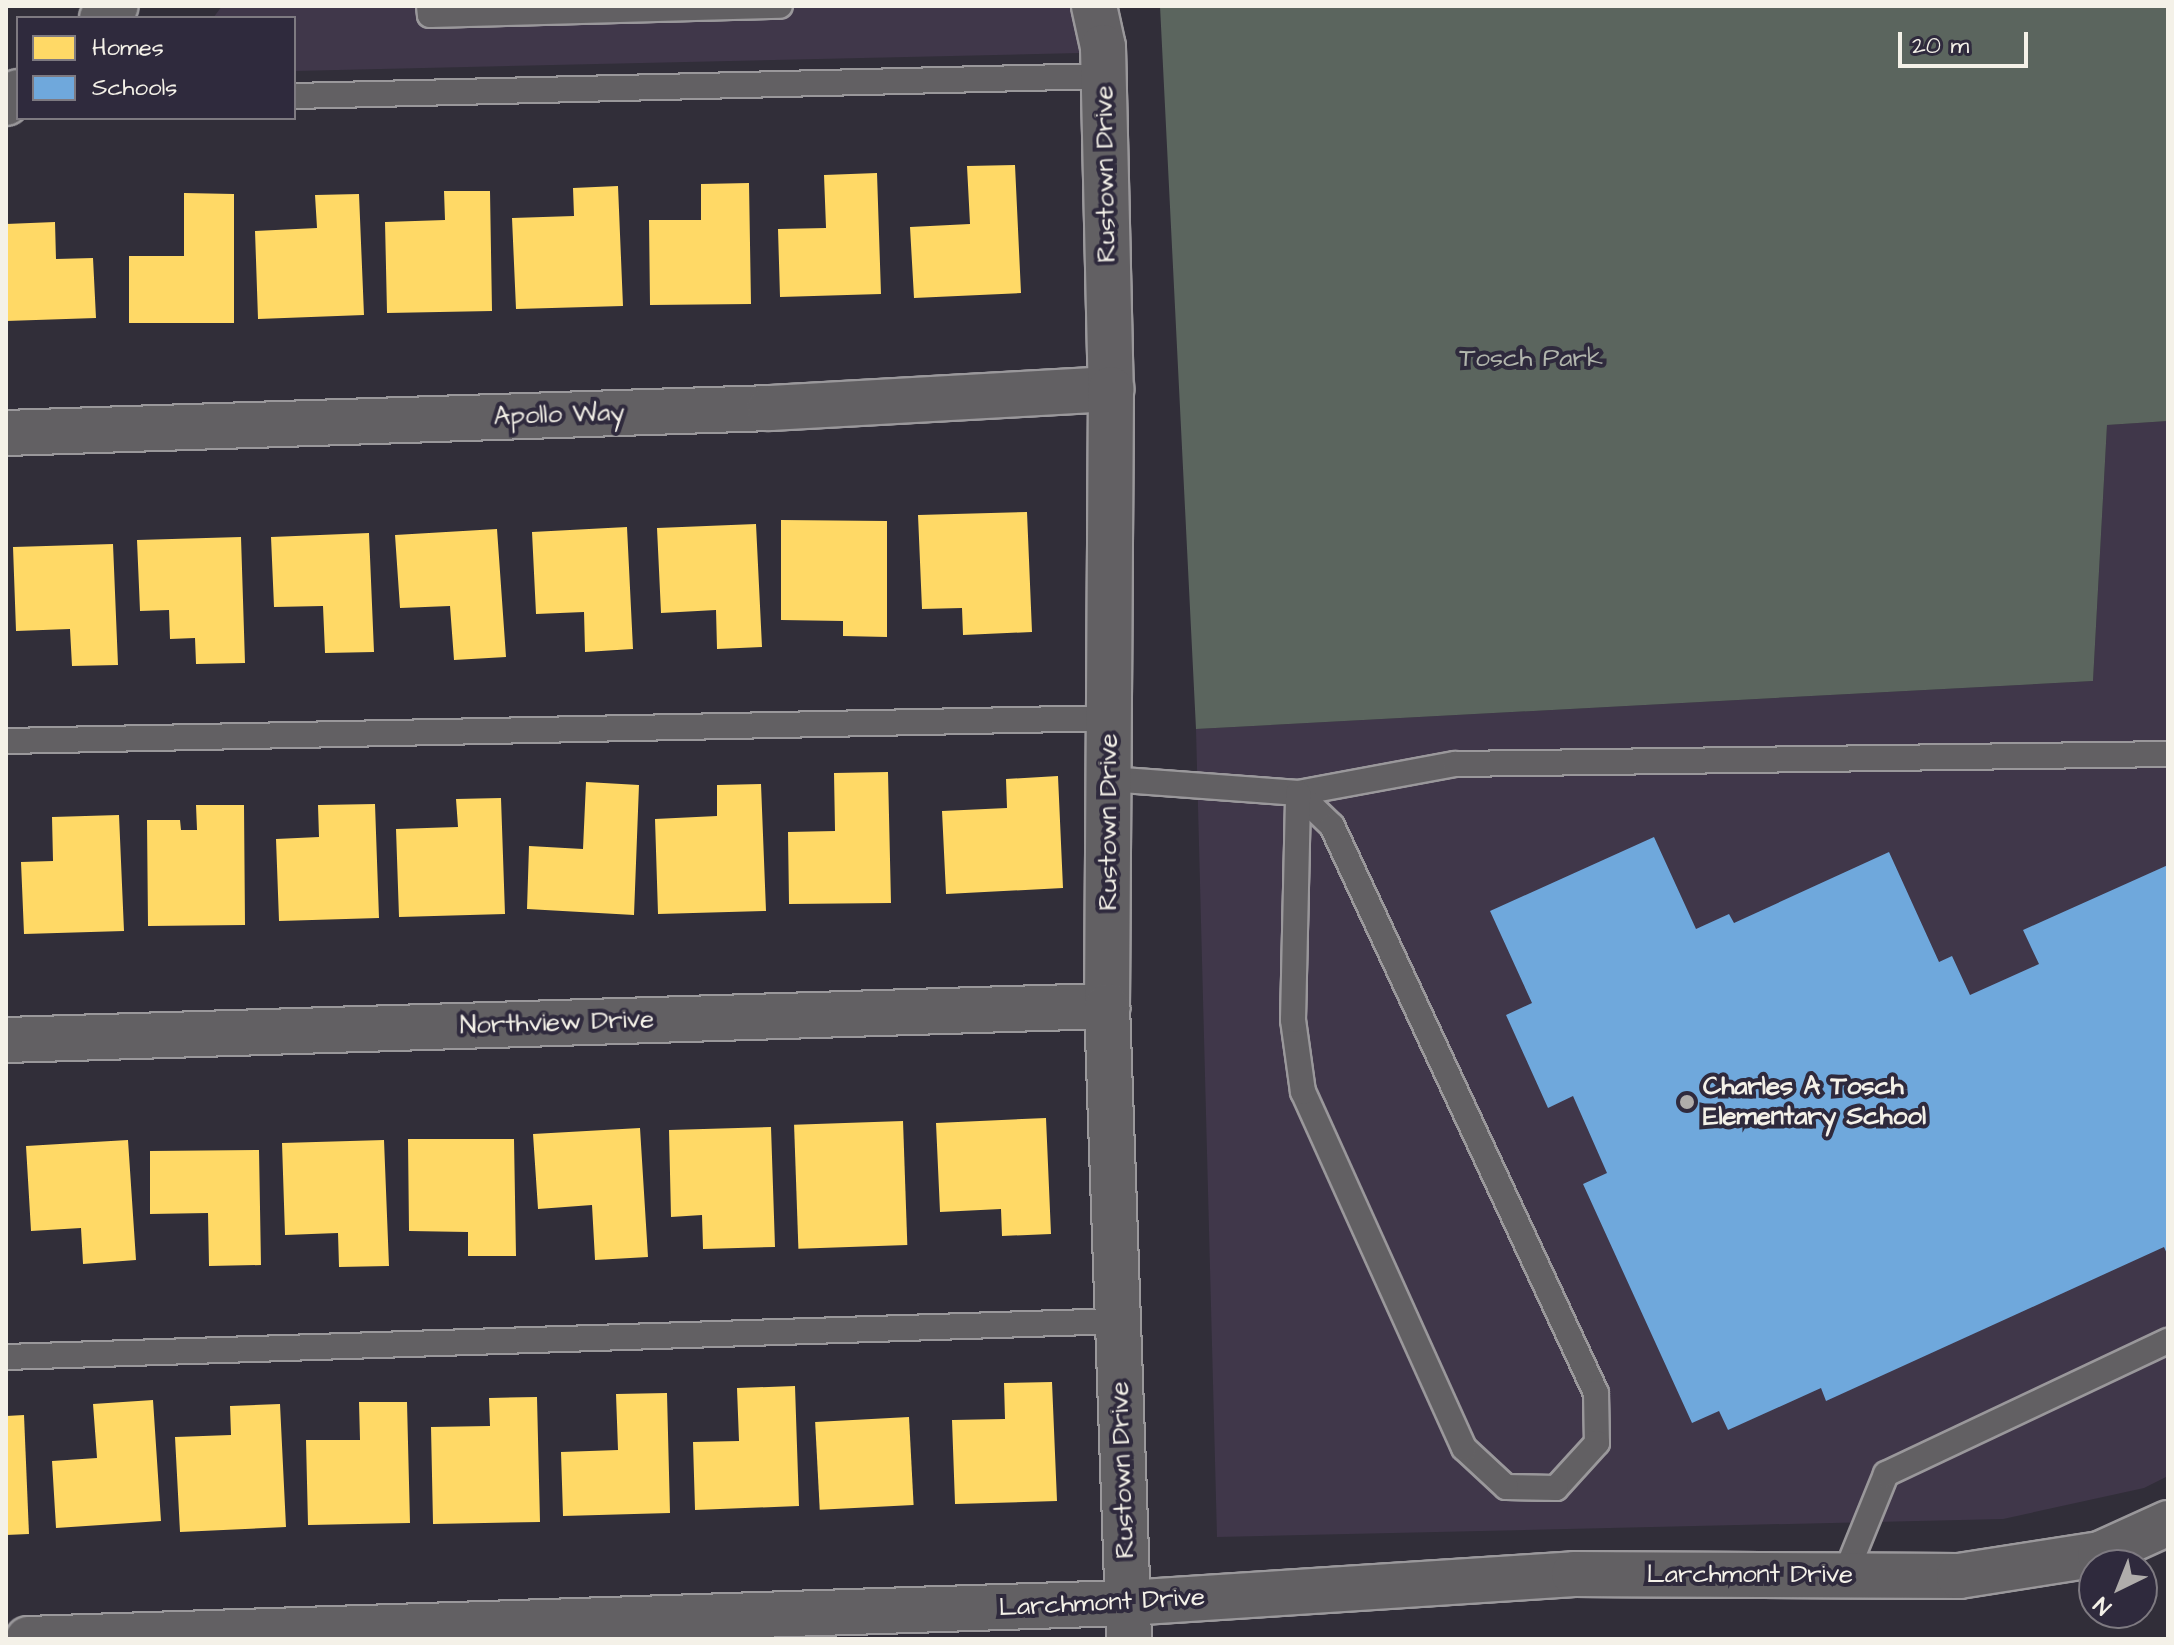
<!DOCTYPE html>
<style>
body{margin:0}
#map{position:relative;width:2174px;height:1645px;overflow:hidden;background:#312e39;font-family:"Architects Daughter",sans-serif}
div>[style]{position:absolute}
.built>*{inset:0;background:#40374a}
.green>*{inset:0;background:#5b655e}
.homes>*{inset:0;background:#ffd966;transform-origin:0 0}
.schools>*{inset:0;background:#6fa8dc}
.roads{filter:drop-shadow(2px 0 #9a989b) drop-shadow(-2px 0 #9a989b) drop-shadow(0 2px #9a989b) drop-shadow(0 -2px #9a989b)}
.lane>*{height:24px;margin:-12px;padding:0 12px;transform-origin:12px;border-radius:12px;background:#626063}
.street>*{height:44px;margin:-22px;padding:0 22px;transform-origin:22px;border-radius:22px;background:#626063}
.secondary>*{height:44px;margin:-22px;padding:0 22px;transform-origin:22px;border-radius:22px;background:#626063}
.dots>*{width:22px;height:22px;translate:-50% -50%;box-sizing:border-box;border:4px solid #2f2a3d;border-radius:50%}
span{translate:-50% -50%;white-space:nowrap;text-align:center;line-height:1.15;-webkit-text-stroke:8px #2f2a3d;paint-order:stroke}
.street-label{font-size:26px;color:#f4f1e8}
.park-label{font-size:26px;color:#b2b6ad}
.poi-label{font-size:26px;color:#f4f1e8;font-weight:700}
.left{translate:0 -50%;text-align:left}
.frame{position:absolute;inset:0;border:8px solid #f4f1e8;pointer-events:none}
.legend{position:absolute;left:16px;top:16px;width:280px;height:104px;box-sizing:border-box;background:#2f2a3d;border:2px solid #7e7a81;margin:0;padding:10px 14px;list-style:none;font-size:24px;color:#f4f1e8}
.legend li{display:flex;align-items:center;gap:16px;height:40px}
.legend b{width:40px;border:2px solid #7e7a81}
.north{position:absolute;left:2078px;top:1549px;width:80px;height:80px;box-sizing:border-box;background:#2f2a3d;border:2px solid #7e7a81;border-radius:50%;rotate:223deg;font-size:22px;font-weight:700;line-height:32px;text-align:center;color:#f4f1e8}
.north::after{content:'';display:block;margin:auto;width:28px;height:36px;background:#b0adab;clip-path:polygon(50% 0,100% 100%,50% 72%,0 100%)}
.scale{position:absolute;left:1898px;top:32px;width:130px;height:36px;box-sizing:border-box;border:4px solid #f4f1e8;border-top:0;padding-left:10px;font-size:24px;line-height:28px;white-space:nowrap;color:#f4f1e8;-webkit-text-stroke:6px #2f2a3d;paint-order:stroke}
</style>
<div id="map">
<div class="built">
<i style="clip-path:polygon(222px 6px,1076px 6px,1080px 53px,294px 71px,294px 18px,213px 18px)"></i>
<i style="clip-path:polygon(2168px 421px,2168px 1476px,2144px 1488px,2003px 1519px,1217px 1537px,1196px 729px,2093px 681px,2107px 425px)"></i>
</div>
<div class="green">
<i style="clip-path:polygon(1160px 6px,2168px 6px,2168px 421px,2107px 425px,2093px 681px,1196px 729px)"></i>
</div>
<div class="homes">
<i style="clip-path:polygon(1015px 165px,1021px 293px,914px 298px,910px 227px,970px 224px,967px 166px)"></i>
<i style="clip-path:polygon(877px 173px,881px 294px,780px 297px,778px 229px,826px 228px,824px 175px)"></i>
<i style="clip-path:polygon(749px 183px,751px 304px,650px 305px,649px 220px,701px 220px,701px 184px)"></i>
<i style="clip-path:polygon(618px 186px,623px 306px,516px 309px,512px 218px,574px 216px,573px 188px)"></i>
<i style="clip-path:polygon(444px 191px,490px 191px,492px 311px,387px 313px,385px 222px,445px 220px)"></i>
<i style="clip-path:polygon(184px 193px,234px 194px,234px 323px,129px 323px,129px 256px,184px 256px)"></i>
<i style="clip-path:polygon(359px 194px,364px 315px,258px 319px,255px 231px,317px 228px,315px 195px)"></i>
<i style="clip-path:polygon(55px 222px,56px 259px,93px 258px,96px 318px,6px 321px,6px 224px)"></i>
<i style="clip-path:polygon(1027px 512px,1032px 632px,963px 635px,962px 608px,922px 609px,918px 515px)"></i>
<i style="clip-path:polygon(781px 520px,887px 521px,887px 637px,843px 636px,843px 621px,781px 620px)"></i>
<i style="clip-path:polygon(756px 524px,762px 647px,717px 649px,716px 610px,661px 613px,657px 528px)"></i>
<i style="clip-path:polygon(627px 527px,633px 649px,585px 652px,584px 612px,536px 614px,532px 532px)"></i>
<i style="clip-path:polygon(497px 529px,506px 657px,454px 660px,450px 606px,400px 608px,395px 535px)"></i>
<i style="clip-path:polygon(369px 533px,374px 652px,325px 653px,323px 606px,274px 607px,271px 537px)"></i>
<i style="clip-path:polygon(241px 537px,245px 663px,196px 664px,195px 638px,170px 639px,169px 610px,140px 611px,137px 540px)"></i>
<i style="clip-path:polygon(113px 544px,118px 665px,72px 666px,70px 629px,16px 631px,13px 547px)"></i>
<i style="clip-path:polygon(888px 772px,891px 903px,789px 904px,788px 832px,835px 831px,834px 773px)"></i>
<i style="clip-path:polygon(1058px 776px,1063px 888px,946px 894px,942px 811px,1007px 808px,1006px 779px)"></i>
<i style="clip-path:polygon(586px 782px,639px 785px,634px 915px,527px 909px,529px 846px,583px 849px)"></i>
<i style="clip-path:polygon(761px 784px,766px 911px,658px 914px,655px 819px,717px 816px,717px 785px)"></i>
<i style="clip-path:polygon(501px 798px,505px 914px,399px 917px,396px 829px,458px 827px,456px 799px)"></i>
<i style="clip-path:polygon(375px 804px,379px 918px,279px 921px,276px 839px,319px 837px,318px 805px)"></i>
<i style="clip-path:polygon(196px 805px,244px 805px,245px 925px,148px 926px,147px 820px,180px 820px,181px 830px,197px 830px)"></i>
<i style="clip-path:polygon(119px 815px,124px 931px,24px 934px,21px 862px,53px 861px,52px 817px)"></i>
<i style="clip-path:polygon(1046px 1118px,1051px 1234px,1002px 1236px,1001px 1209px,940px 1212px,936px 1123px)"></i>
<i style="left:903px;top:1121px;width:124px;height:109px;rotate:88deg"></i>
<i style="clip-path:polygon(771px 1127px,775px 1247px,703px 1249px,702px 1215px,671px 1217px,669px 1130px)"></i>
<i style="clip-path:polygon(640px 1128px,648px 1257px,595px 1260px,592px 1205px,538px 1209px,533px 1134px)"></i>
<i style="clip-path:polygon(408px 1139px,514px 1139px,516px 1256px,468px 1256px,468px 1232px,409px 1231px)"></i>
<i style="clip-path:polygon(128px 1140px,136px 1260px,83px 1264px,81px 1228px,31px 1231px,26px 1146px)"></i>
<i style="clip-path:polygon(384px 1140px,389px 1266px,339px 1267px,338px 1233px,285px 1235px,282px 1143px)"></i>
<i style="clip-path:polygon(259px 1150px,261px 1265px,209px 1266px,208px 1213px,150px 1214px,150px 1151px)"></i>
<i style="clip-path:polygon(1052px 1382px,1057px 1501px,955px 1504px,952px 1420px,1005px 1419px,1004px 1383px)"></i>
<i style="clip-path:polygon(795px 1386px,799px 1506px,695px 1510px,693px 1442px,739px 1441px,737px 1388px)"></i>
<i style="clip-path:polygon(667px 1393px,670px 1513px,563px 1516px,561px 1452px,618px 1450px,616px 1394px)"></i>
<i style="clip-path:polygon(537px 1397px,540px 1522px,433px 1524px,431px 1427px,490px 1426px,489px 1398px)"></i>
<i style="clip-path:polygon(153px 1400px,161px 1521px,56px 1528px,52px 1461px,97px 1458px,93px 1404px)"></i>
<i style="clip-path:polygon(359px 1402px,407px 1402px,410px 1523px,308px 1525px,306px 1440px,360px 1440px)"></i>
<i style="clip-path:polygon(280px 1404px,286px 1527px,180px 1532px,175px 1437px,231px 1435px,230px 1406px)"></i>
<i style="clip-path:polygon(24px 1415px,29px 1534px,6px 1535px,6px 1416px)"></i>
<i style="left:909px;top:1417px;width:88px;height:94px;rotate:87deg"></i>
</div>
<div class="schools">
<i style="clip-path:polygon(1654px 837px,1696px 929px,1729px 914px,1734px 923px,1889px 852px,1939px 962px,1952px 956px,1970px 995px,2039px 964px,2023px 930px,2168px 865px,2168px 1256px,2164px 1247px,1826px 1401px,1821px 1388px,1728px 1430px,1719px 1411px,1692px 1423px,1583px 1184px,1607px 1173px,1573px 1096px,1548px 1108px,1506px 1015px,1532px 1003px,1490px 911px)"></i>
</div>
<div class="roads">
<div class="lane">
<i style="left:429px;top:6px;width:9px;rotate:84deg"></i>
<i style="left:430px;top:15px;width:350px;rotate:-1.5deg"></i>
<i style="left:294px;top:96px;width:810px;rotate:-1.41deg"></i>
<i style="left:6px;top:741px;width:1103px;rotate:-1.19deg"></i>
<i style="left:1109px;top:779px;width:190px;rotate:4.2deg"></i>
<i style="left:1298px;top:793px;width:160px;rotate:-10.5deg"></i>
<i style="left:1455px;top:764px;width:713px;rotate:-0.8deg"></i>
<i style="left:1298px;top:793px;width:47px;rotate:44.1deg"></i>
<i style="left:1332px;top:826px;width:625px;rotate:65.03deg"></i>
<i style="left:1596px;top:1393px;width:50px;rotate:88.9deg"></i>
<i style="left:1597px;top:1443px;width:61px;rotate:132.3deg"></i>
<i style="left:1556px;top:1488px;width:50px;rotate:-178.9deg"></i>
<i style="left:1506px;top:1487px;width:57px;rotate:-137.1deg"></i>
<i style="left:1464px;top:1448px;width:391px;rotate:-114.3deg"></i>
<i style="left:1303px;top:1092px;width:73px;rotate:-97.9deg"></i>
<i style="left:1293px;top:1020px;width:227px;rotate:-88.7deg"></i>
<i style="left:6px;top:1357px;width:1113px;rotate:-1.85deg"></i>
<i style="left:1845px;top:1575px;width:109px;rotate:-67.9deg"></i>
<i style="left:1886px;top:1474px;width:312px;rotate:-25.3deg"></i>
</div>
<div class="street">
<i style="left:6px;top:433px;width:764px;rotate:-1.87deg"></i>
<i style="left:770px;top:408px;width:342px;rotate:-3.2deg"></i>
<i style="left:6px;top:1040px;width:1102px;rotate:-1.77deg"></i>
<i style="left:28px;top:1639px;width:1100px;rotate:-1.88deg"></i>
<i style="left:1127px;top:1603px;width:448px;rotate:-3.7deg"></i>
<i style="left:1574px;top:1574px;width:385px;rotate:0.3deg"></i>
<i style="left:1959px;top:1576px;width:143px;rotate:-8.9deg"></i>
<i style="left:2100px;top:1554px;width:75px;rotate:-24.5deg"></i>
</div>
<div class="secondary">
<i style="left:1094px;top:6px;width:42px;rotate:77.6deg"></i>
<i style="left:1103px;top:47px;width:342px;rotate:88.7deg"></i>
<i style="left:1111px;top:389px;width:617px;rotate:90.37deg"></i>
<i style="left:1107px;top:1006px;width:633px;rotate:88.01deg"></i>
<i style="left:102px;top:18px;width:18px;rotate:-41deg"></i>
<i style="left:6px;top:103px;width:16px;rotate:-43deg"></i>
</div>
</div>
<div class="dots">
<i style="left:1687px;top:1102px;background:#b0adab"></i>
</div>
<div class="street-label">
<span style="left:1106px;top:174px;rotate:-91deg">Rustown Drive</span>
<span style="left:559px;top:415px;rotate:-2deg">Apollo Way</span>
<span style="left:1109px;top:822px;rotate:-90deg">Rustown Drive</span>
<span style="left:557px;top:1023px;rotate:-2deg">Northview Drive</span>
<span style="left:1123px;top:1470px;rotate:-92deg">Rustown Drive</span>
<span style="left:1750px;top:1575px">Larchmont Drive</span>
<span style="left:1102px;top:1603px;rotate:-3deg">Larchmont Drive</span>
</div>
<div class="park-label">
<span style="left:1531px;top:359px">Tosch Park</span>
</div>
<div class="poi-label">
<span class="left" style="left:1703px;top:1102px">Charles A Tosch<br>Elementary School</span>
</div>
<div class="frame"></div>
<ul class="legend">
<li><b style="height:22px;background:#ffd966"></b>Homes</li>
<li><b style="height:22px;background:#6fa8dc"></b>Schools</li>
</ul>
<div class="north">N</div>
<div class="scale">20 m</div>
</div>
